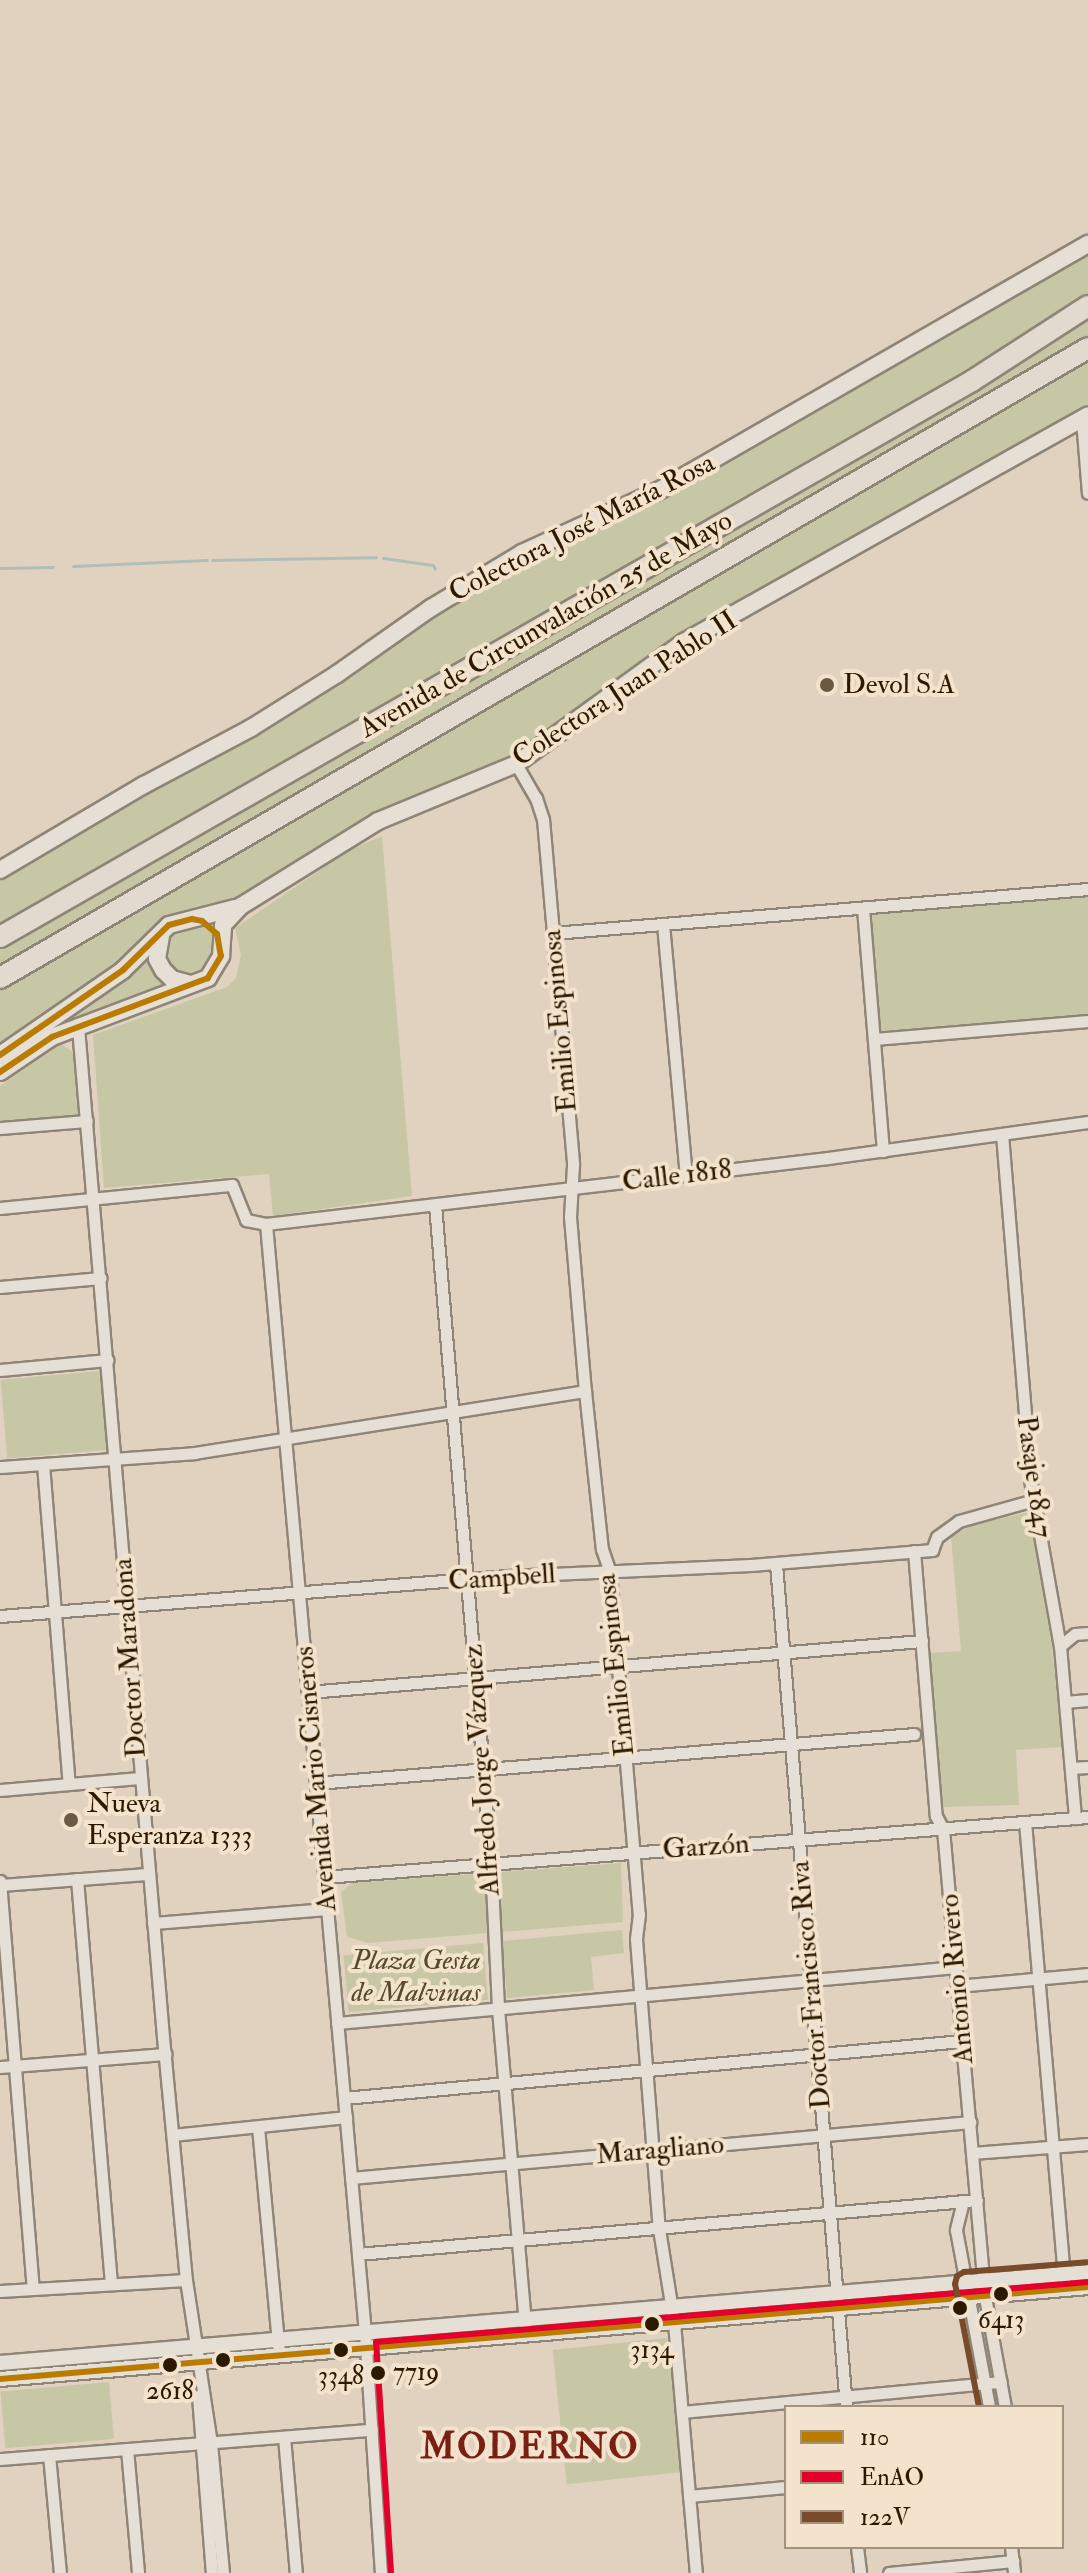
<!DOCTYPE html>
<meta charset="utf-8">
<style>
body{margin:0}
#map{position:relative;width:1088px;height:2573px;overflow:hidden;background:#e0d2bf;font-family:"IM FELL Double Pica",serif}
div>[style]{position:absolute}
.green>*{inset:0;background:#c7c7a6;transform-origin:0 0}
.stream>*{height:3px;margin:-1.5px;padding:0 1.5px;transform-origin:1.5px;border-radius:1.5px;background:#b0beb9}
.roads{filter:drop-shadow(2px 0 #8f8577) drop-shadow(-2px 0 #8f8577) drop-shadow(0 2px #8f8577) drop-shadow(0 -2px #8f8577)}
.minor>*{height:11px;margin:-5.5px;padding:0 5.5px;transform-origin:5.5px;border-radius:5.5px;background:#e6dfd5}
.tertiary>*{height:14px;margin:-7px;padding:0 7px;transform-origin:7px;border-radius:7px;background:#e6dfd5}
.secondary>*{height:16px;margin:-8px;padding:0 8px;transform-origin:8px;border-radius:8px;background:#e6dfd5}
.motorway>*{height:20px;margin:-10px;padding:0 10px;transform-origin:10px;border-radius:10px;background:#e2dace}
.bus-1>*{height:6px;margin:-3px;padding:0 3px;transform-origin:3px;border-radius:3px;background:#ba7c00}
.bus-2>*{height:6px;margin:-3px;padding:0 3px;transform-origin:3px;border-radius:3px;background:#e4002b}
.bus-3>*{height:6px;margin:-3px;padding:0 3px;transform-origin:3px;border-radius:3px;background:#7a4b2a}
.dots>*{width:22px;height:22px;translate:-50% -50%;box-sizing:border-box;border:4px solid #f3e3cd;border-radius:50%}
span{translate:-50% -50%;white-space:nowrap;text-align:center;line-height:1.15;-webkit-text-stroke:8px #f3e3cd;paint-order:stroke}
.bus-label{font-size:26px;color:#2b1901}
.left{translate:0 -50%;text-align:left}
.street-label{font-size:28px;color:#2b1901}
.poi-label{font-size:28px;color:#2b1901}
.park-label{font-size:28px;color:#544b2c;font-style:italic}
.district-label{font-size:36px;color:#7a1f14;font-weight:700;letter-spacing:2px}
.legend{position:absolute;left:784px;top:2405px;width:280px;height:144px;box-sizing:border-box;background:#f3e3cd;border:2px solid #a3927b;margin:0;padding:10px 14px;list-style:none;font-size:24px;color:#2b1901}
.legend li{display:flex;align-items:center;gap:16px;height:40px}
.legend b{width:40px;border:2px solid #a3927b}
</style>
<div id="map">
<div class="green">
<i style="clip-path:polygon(1088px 244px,1088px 415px,684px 642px,516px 764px,378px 821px,229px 916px,217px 968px,52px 1037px,0 1072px,0 870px,80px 825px,431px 608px,660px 490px)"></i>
<i style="clip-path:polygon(382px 836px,412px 1196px,273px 1216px,269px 1174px,104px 1188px,93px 1035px,227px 987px,236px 978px,241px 955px,235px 928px,350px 850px)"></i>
<i style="clip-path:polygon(1088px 893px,1088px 1016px,889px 1034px,877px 1028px,868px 918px,871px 913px)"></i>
<i style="clip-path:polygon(61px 1044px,73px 1052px,78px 1068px,81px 1114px,77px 1119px,0 1124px,0 1086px)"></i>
<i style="left:101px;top:1371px;width:79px;height:101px;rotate:85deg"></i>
<i style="clip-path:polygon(1029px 1512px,1052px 1647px,1062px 1747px,1016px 1750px,1019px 1805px,943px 1807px,929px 1653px,961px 1651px,951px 1537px,970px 1526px)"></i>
<i style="clip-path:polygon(621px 1863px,623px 1922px,369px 1943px,347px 1937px,341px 1892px,352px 1883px)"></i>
<i style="clip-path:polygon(622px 1930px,624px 1953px,591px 1957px,594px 1990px,507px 1998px,502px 1941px)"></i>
<i style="left:483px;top:1943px;width:57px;height:140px;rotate:85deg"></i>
<i style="left:667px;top:2338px;width:135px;height:115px;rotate:84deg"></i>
<i style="left:109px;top:2382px;width:57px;height:109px;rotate:85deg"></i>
</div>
<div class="stream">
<i style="left:383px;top:558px;width:50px;rotate:8deg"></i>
<i style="left:433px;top:565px;width:4px;rotate:63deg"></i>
<i style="left:212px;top:560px;width:164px;rotate:-1deg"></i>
<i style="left:73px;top:566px;width:134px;rotate:-2.6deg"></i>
<i style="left:0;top:568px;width:53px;rotate:-1.1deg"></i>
</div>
<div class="roads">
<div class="minor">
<i style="left:1082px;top:419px;width:74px;rotate:85.4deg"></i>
<i style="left:516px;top:764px;width:39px;rotate:60deg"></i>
<i style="left:536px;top:798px;width:22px;rotate:72deg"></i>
<i style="left:543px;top:819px;width:347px;rotate:85deg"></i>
<i style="left:573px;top:1165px;width:52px;rotate:93.3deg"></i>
<i style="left:570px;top:1217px;width:175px;rotate:85.1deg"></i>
<i style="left:585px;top:1391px;width:159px;rotate:83.9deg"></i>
<i style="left:602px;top:1549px;width:24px;rotate:71deg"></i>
<i style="left:610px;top:1572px;width:343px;rotate:85.2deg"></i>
<i style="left:639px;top:1914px;width:25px;rotate:97deg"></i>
<i style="left:636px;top:1939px;width:291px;rotate:85.5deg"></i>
<i style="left:659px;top:2229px;width:95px;rotate:80.9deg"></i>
<i style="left:674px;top:2323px;width:251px;rotate:85deg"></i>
<i style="left:863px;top:908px;width:244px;rotate:85.3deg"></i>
<i style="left:663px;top:924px;width:252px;rotate:84.8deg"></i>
<i style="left:553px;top:933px;width:537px;rotate:-4.7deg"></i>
<i style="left:78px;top:1027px;width:1014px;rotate:85.19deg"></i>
<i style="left:163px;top:2037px;width:244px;rotate:84.6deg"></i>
<i style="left:186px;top:2280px;width:165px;rotate:81.3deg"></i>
<i style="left:211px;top:2443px;width:131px;rotate:84.7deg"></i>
<i style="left:874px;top:1039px;width:215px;rotate:-4.8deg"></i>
<i style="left:0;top:1128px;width:87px;rotate:-4.6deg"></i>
<i style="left:1002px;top:1134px;width:351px;rotate:85.3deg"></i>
<i style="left:1031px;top:1484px;width:165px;rotate:79.9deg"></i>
<i style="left:1060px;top:1646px;width:173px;rotate:85deg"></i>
<i style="left:435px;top:1205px;width:661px;rotate:85.14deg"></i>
<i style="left:491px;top:1864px;width:145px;rotate:87.2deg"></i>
<i style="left:498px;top:2009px;width:327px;rotate:85.1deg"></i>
<i style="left:0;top:1208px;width:233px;rotate:-5.7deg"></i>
<i style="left:232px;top:1185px;width:38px;rotate:68deg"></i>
<i style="left:246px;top:1220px;width:20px;rotate:11deg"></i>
<i style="left:266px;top:1224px;width:566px;rotate:-6.7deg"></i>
<i style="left:828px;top:1158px;width:262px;rotate:-7.9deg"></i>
<i style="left:266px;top:1224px;width:1113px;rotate:84.9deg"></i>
<i style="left:365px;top:2333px;width:241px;rotate:86.2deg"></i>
<i style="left:0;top:1287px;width:101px;rotate:-5.1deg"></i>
<i style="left:0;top:1370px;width:108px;rotate:-5.3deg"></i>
<i style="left:43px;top:1464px;width:321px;rotate:85.4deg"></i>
<i style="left:0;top:1467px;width:195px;rotate:-4.1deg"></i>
<i style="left:194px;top:1453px;width:396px;rotate:-9deg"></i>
<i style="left:914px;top:1551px;width:266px;rotate:85.3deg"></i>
<i style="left:936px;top:1816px;width:15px;rotate:62deg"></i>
<i style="left:943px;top:1829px;width:470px;rotate:84.9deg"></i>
<i style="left:985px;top:2297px;width:112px;rotate:79.7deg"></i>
<i style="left:776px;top:1564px;width:846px;rotate:85.25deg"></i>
<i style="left:0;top:1616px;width:509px;rotate:-4.51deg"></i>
<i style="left:507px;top:1576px;width:244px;rotate:-2.6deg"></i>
<i style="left:751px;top:1565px;width:182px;rotate:-4.7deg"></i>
<i style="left:932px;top:1550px;width:14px;rotate:-69deg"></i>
<i style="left:937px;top:1537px;width:27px;rotate:-36deg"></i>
<i style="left:959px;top:1521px;width:78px;rotate:-15.6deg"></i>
<i style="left:1060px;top:1646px;width:19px;rotate:-39deg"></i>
<i style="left:1075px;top:1634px;width:13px;rotate:-4deg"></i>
<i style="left:308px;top:1692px;width:616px;rotate:-4.75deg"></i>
<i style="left:1065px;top:1702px;width:23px;rotate:-5deg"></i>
<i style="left:1071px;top:1768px;width:17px;rotate:-3deg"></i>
<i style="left:316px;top:1783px;width:600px;rotate:-4.68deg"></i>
<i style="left:0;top:1790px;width:140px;rotate:-4.9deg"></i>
<i style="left:1025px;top:1822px;width:469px;rotate:85.1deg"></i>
<i style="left:324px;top:1877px;width:766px;rotate:-4.49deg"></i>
<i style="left:77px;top:1879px;width:405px;rotate:85.2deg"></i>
<i style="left:0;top:1881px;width:409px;rotate:85.4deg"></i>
<i style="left:0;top:1885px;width:148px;rotate:-4.3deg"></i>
<i style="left:153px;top:1923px;width:175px;rotate:-4.6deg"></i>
<i style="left:957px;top:1986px;width:132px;rotate:-5.2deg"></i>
<i style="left:337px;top:2023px;width:622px;rotate:-5.17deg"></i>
<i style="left:0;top:2067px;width:166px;rotate:-4.5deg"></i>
<i style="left:344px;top:2098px;width:621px;rotate:-5.27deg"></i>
<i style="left:258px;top:2127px;width:229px;rotate:84.7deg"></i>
<i style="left:173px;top:2135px;width:174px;rotate:-5.9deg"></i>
<i style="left:972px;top:2153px;width:116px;rotate:-4.4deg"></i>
<i style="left:351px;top:2178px;width:622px;rotate:-5.17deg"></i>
<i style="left:963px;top:2201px;width:30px;rotate:104deg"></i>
<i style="left:956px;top:2230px;width:180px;rotate:79.4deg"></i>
<i style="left:358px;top:2254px;width:621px;rotate:-4.99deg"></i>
<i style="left:0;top:2291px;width:186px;rotate:-3.4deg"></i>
<i style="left:198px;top:2396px;width:178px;rotate:85.5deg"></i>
<i style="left:682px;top:2412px;width:320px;rotate:-5.4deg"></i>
<i style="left:284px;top:2437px;width:137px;rotate:85deg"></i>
<i style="left:127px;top:2449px;width:124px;rotate:84.9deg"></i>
<i style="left:49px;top:2455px;width:119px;rotate:84.7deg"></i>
<i style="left:0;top:2459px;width:373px;rotate:-4.5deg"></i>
<i style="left:689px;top:2496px;width:97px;rotate:-5.3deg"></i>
<i style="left:857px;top:2547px;width:26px;rotate:83deg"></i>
<i style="left:1011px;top:2547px;width:26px;rotate:83deg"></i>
<i style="left:889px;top:2573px;width:125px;rotate:-5.5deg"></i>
</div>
<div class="tertiary">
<i style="left:0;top:2363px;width:1092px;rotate:-4.78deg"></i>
<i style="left:0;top:2379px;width:1092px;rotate:-4.83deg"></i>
</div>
<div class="secondary">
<i style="left:0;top:870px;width:167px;rotate:-30.6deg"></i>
<i style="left:144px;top:785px;width:121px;rotate:-28deg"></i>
<i style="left:251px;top:728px;width:102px;rotate:-32.1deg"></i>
<i style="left:337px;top:674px;width:115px;rotate:-35.1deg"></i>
<i style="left:431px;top:608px;width:106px;rotate:-31.1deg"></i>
<i style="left:522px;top:553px;width:152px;rotate:-24.5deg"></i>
<i style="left:660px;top:490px;width:494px;rotate:-29.9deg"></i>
<i style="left:161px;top:936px;width:23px;rotate:100deg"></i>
<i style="left:157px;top:959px;width:13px;rotate:61deg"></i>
<i style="left:163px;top:970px;width:13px;rotate:45deg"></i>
<i style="left:172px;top:979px;width:20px;rotate:15deg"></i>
<i style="left:0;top:1055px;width:150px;rotate:-34.6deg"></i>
<i style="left:123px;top:970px;width:64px;rotate:-44.4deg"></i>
<i style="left:169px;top:925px;width:68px;rotate:-14.4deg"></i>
<i style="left:0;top:1072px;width:63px;rotate:-33.9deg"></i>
<i style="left:52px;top:1037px;width:167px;rotate:-20.7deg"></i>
<i style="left:208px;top:978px;width:26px;rotate:-59deg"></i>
<i style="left:221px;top:956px;width:31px;rotate:-86deg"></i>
<i style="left:223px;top:925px;width:26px;rotate:-47deg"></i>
<i style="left:241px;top:906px;width:161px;rotate:-31.8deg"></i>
<i style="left:378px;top:821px;width:149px;rotate:-22.4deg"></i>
<i style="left:516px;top:764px;width:208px;rotate:-36deg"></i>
<i style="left:684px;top:642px;width:463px;rotate:-29.3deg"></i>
</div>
<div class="motorway">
<i style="left:0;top:937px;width:1120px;rotate:-29.77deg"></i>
<i style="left:972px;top:381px;width:138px;rotate:-32.9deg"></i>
<i style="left:0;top:978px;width:1257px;rotate:-30.07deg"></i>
</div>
</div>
<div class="bus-1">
<i style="left:0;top:1055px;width:150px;rotate:-34.6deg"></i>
<i style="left:123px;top:970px;width:64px;rotate:-44.4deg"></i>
<i style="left:169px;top:925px;width:24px;rotate:-15deg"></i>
<i style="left:192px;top:919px;width:10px;rotate:11deg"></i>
<i style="left:202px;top:921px;width:20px;rotate:41deg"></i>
<i style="left:217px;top:934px;width:22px;rotate:80deg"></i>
<i style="left:221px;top:956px;width:26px;rotate:121deg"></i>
<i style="left:208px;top:978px;width:167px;rotate:159.3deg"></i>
<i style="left:52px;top:1037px;width:63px;rotate:146.1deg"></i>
<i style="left:0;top:2379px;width:1092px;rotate:-4.83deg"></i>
</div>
<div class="bus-2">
<i style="left:391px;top:2572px;width:230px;rotate:-93.7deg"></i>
<i style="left:376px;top:2342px;width:715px;rotate:-4.82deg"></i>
</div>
<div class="bus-3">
<i style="left:979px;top:2407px;width:125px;rotate:-101deg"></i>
<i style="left:955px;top:2284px;width:8px;rotate:-76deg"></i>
<i style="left:957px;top:2276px;width:8px;rotate:-30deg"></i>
<i style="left:964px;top:2272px;width:123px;rotate:-4.6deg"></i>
</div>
<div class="dots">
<i style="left:827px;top:685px;background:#6a5a44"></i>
<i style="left:71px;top:1820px;background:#6a5a44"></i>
<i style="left:1001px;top:2294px;background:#2b1901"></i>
<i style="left:960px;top:2308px;background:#2b1901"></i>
<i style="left:652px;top:2324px;background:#2b1901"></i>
<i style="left:341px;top:2350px;background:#2b1901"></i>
<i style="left:223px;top:2360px;background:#2b1901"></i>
<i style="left:170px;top:2365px;background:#2b1901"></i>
<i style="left:378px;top:2373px;background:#2b1901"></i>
</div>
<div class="bus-label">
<span style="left:1001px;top:2321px">6413</span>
<span style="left:652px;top:2351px">3134</span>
<span class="left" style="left:393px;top:2373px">7719</span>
<span style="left:341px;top:2377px">3348</span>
<span style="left:170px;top:2392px">2618</span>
</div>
<div class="street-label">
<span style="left:582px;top:528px;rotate:-27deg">Colectora José María Rosa</span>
<span style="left:546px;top:625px;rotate:-30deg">Avenida de Circunvalación 25 de Mayo</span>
<span style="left:625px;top:689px;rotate:-33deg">Colectora Juan Pablo II</span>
<span style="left:560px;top:1021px;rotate:-95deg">Emilio Espinosa</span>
<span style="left:677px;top:1176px;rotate:-7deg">Calle 1818</span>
<span style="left:1034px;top:1477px;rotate:82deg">Pasaje 1847</span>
<span style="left:502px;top:1578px;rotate:-4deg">Campbell</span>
<span style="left:130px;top:1658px;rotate:-94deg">Doctor Maradona</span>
<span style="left:616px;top:1665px;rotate:-96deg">Emilio Espinosa</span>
<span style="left:482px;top:1770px;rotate:-94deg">Alfredo Jorge Vázquez</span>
<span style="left:316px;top:1779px;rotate:-95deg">Avenida Mario Cisneros</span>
<span style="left:706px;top:1847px;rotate:-4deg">Garzón</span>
<span style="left:957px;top:1979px;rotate:-95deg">Antonio Rivero</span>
<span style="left:811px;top:1985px;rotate:-95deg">Doctor Francisco Riva</span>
<span style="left:660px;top:2150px;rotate:-5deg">Maragliano</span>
</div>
<div class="poi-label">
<span class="left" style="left:843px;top:685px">Devol S.A</span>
<span class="left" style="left:87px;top:1820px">Nueva<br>Esperanza 1333</span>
</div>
<div class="park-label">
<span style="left:416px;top:1977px">Plaza Gesta<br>de Malvinas</span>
</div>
<div class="district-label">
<span style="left:530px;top:2447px">MODERNO</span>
</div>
<ul class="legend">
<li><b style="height:10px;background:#ba7c00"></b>110</li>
<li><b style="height:10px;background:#e4002b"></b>EnAO</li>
<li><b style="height:10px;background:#7a4b2a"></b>122V</li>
</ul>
</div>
